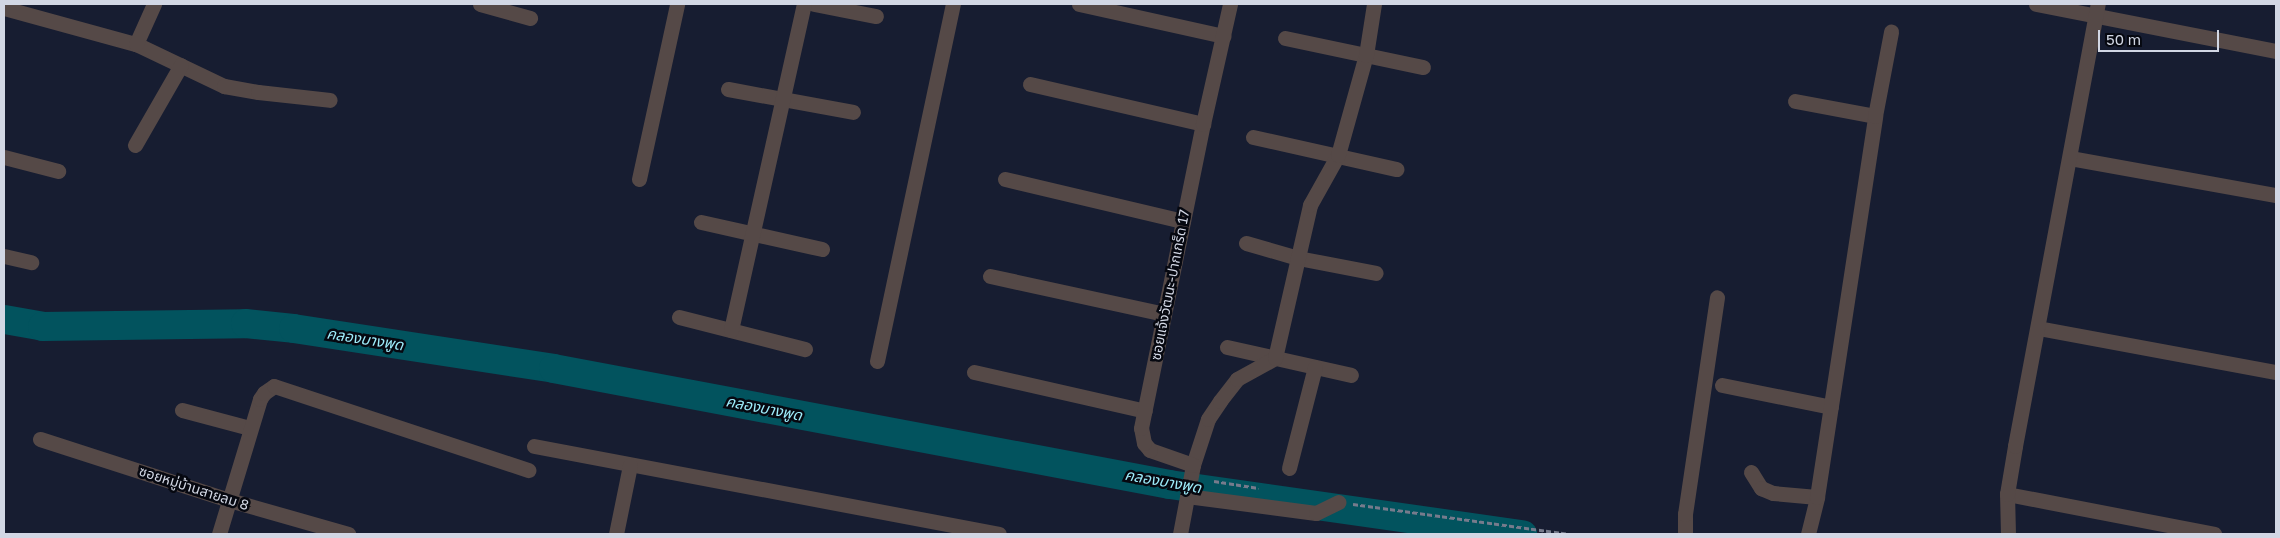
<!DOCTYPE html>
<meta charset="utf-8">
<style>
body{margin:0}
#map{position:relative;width:2280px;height:538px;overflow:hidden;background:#171d31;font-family:"Golos Text","Noto Sans Thai",sans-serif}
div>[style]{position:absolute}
.river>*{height:29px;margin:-14.5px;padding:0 14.5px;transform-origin:14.5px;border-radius:14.5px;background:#02535e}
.path>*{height:3px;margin-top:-1.5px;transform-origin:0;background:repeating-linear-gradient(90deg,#767b8c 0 5px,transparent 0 7.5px)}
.minor>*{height:15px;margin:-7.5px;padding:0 7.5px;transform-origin:7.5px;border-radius:7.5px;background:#554947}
span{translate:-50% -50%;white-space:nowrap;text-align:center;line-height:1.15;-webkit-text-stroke:5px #060810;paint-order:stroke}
.street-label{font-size:14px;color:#d2d7e4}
.water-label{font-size:15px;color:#9eedfb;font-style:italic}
.frame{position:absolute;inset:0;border:5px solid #d2d7e4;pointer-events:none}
.scale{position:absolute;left:2098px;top:30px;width:121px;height:22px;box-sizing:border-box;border:2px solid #d2d7e4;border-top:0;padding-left:6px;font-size:15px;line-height:18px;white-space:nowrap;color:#d2d7e4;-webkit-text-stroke:4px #060810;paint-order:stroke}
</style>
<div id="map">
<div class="river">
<i style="left:4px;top:319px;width:39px;rotate:10deg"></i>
<i style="left:42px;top:326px;width:203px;rotate:-0.8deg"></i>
<i style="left:245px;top:323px;width:48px;rotate:5.9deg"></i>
<i style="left:293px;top:328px;width:263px;rotate:8.7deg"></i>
<i style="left:553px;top:368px;width:627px;rotate:10.66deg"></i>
<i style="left:1169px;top:484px;width:357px;rotate:8.1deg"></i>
</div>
<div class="path">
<i style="left:1214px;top:481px;width:45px;rotate:9deg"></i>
<i style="left:1353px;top:504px;width:217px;rotate:7.9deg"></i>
</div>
<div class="minor">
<i style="left:480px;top:4px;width:52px;rotate:15.6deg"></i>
<i style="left:814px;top:4px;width:63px;rotate:11deg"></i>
<i style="left:1079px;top:4px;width:148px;rotate:12.5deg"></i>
<i style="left:2036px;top:4px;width:245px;rotate:11.1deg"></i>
<i style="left:4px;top:8px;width:137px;rotate:15.3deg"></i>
<i style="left:136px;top:44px;width:98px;rotate:25.5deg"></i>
<i style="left:224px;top:86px;width:35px;rotate:10deg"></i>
<i style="left:258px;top:92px;width:72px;rotate:6.3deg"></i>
<i style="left:1285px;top:38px;width:141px;rotate:11.9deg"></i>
<i style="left:136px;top:44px;width:44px;rotate:-65.8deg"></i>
<i style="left:1030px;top:84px;width:178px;rotate:13deg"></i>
<i style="left:728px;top:89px;width:127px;rotate:10.4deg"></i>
<i style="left:1795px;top:101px;width:81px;rotate:10.6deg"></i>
<i style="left:1253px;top:137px;width:147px;rotate:12.6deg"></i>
<i style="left:135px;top:145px;width:92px;rotate:-60.1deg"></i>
<i style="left:4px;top:157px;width:56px;rotate:14.5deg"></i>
<i style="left:2070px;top:158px;width:209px;rotate:10.2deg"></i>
<i style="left:639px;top:179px;width:179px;rotate:-77.7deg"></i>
<i style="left:1005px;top:179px;width:183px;rotate:13.3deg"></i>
<i style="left:701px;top:222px;width:124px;rotate:12.6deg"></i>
<i style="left:1246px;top:243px;width:54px;rotate:16.1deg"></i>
<i style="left:1298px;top:258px;width:79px;rotate:10.9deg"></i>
<i style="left:4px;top:256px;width:28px;rotate:13deg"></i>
<i style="left:990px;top:276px;width:178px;rotate:12.3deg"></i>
<i style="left:679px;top:317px;width:130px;rotate:14.3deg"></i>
<i style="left:2038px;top:328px;width:242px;rotate:10.5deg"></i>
<i style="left:731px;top:330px;width:334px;rotate:-77.4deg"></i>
<i style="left:1227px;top:347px;width:127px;rotate:12.7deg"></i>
<i style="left:877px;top:361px;width:365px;rotate:-78deg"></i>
<i style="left:974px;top:372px;width:175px;rotate:12.8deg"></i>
<i style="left:1722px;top:385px;width:111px;rotate:11.4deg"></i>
<i style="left:182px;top:410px;width:70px;rotate:14.8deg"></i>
<i style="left:40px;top:439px;width:199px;rotate:17.9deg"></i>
<i style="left:229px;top:500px;width:124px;rotate:15.9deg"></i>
<i style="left:534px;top:446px;width:473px;rotate:10.7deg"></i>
<i style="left:1193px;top:465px;width:48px;rotate:-71.9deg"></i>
<i style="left:1208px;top:419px;width:22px;rotate:-56deg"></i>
<i style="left:1220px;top:401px;width:28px;rotate:-52deg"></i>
<i style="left:1237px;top:379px;width:43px;rotate:-28.9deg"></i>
<i style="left:1275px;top:358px;width:157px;rotate:-77.1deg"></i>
<i style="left:1310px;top:205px;width:57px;rotate:-60.8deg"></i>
<i style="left:1338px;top:155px;width:104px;rotate:-74.4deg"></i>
<i style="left:1366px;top:55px;width:52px;rotate:-81.1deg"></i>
<i style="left:1289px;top:468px;width:104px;rotate:-75.6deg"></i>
<i style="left:1751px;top:472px;width:19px;rotate:58deg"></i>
<i style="left:1761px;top:488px;width:13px;rotate:23deg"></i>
<i style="left:1773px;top:493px;width:44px;rotate:5.2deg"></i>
<i style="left:2007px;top:494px;width:211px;rotate:10.9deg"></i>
<i style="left:1187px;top:496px;width:130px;rotate:7.5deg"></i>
<i style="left:1316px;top:513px;width:25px;rotate:-26deg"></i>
<i style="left:219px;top:534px;width:141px;rotate:-73.1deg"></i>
<i style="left:260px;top:399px;width:7px;rotate:-56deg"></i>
<i style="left:264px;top:393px;width:12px;rotate:-35deg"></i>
<i style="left:274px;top:386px;width:268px;rotate:18.3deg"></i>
<i style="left:616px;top:534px;width:70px;rotate:-78.5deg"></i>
<i style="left:1180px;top:534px;width:70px;rotate:-79.3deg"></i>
<i style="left:1193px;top:465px;width:46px;rotate:-160.8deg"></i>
<i style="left:1150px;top:450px;width:9px;rotate:-131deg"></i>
<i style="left:1144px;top:443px;width:15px;rotate:-101deg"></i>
<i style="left:1141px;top:428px;width:310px;rotate:-78.5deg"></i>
<i style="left:1203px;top:124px;width:123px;rotate:-77.3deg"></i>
<i style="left:1685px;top:534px;width:20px;rotate:-90deg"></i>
<i style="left:1685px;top:514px;width:219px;rotate:-81.6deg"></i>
<i style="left:1808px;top:534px;width:38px;rotate:-76deg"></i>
<i style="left:1817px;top:497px;width:385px;rotate:-81.3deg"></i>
<i style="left:1875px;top:116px;width:86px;rotate:-79.2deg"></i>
<i style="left:2008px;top:534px;width:40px;rotate:-91.4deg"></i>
<i style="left:2007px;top:494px;width:49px;rotate:-80.5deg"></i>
<i style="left:2015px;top:446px;width:450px;rotate:-79.4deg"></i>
</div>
<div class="street-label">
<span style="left:1170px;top:285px;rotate:-79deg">ซอยแจ้งวัฒนะ-ปากเกร็ด 17</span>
<span style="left:194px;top:488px;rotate:18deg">ซอยหมู่บ้านสายลม 8</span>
</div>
<div class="water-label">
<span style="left:365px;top:339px;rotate:9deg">คลองบางพูด</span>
<span style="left:764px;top:408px;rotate:11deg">คลองบางพูด</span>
<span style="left:1163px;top:481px;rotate:10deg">คลองบางพูด</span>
</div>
<div class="frame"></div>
<div class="scale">50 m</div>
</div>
